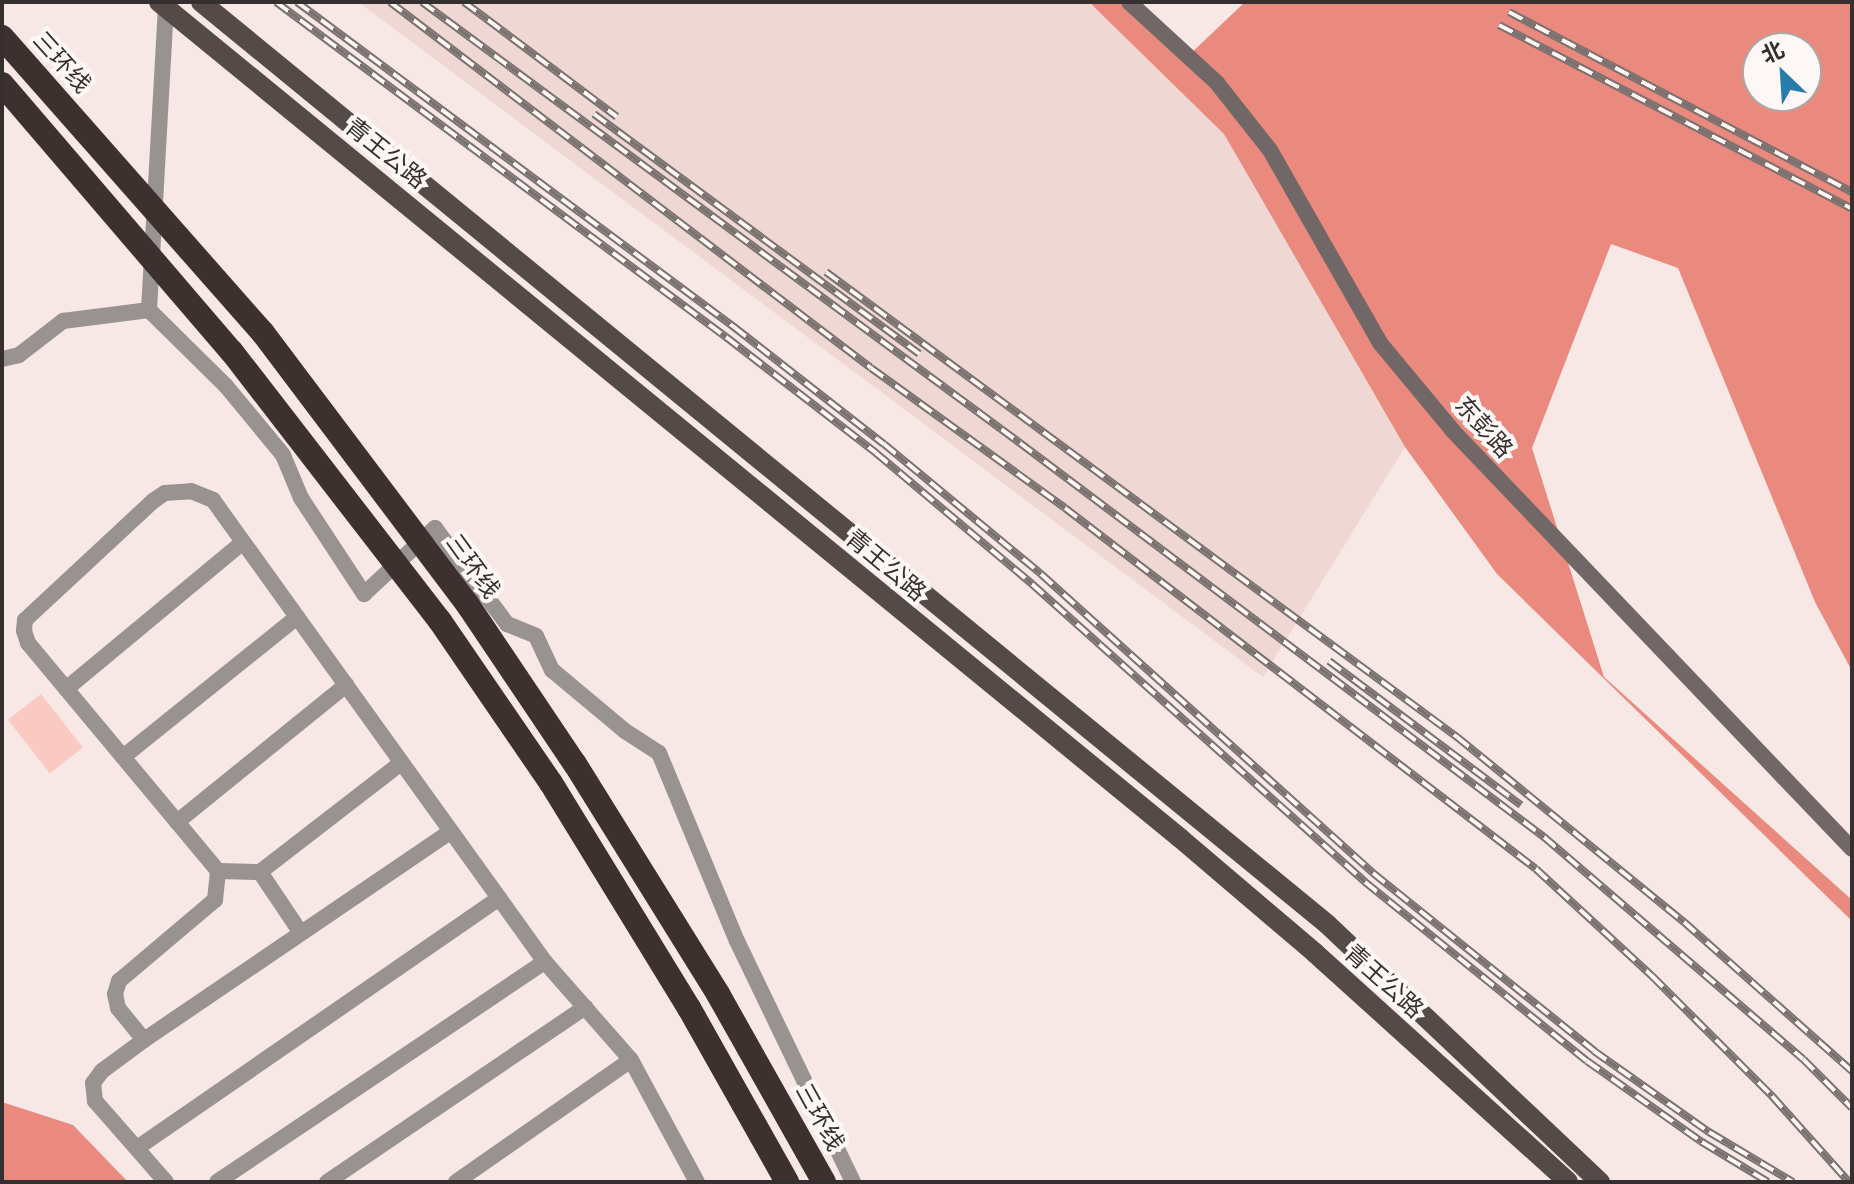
<!DOCTYPE html>
<meta charset="utf-8">
<style>
body{margin:0}
#map{position:relative;width:1854px;height:1184px;overflow:hidden;background:#f7e7e5;font-family:Quicksand,"Noto Sans SC",sans-serif}
div>[style]{position:absolute}
.built>*{inset:0;background:#efd8d4}
.green>*{inset:0;background:#facac2;transform-origin:0 0}
.forest>*{inset:0;background:#ea897d}
.street>*{height:16px;margin:-8px;padding:0 8px;transform-origin:8px;border-radius:8px;background:#989291}
.secondary>*{height:16px;margin:-8px;padding:0 8px;transform-origin:8px;border-radius:8px;background:#706766}
.primary>*{height:20px;margin:-10px;padding:0 10px;transform-origin:10px;border-radius:10px;background:#544a48}
.rail>*{height:8px;margin-top:-4px;transform-origin:0;background:repeating-linear-gradient(90deg,#fdf7f6 0 15px,#7a7270 0 30px);box-sizing:border-box;border-block:2px solid #7a7270}
.highway-bridge>*{height:24px;margin:-12px;padding:0 12px;transform-origin:12px;border-radius:12px;background:#3d312f}
span{translate:-50% -50%;white-space:nowrap;text-align:center;line-height:1.15;-webkit-text-stroke:8px #fdf7f6;paint-order:stroke}
.street-label{font-size:24px;color:#35302f}
.frame{position:absolute;inset:0;border:4px solid #35302f;pointer-events:none}
.north{position:absolute;left:1742px;top:32px;width:80px;height:80px;box-sizing:border-box;background:#fdf7f6;border:2px solid #ada7a6;border-radius:50%;rotate:335deg;font-size:22px;font-weight:700;line-height:32px;text-align:center;color:#35302f}
.north::after{content:'';display:block;margin:auto;width:28px;height:36px;background:#277cac;clip-path:polygon(50% 0,100% 100%,50% 72%,0 100%)}
</style>
<div id="map">
<div class="built">
<i style="clip-path:polygon(358px 2px,1089px 2px,1224px 134px,1405px 447px,1263px 677px)"></i>
</div>
<div class="green">
<i style="left:41px;top:694px;width:68px;height:42px;rotate:52deg"></i>
</div>
<div class="forest">
<i style="clip-path:polygon(evenodd,1089px 2px,1131px 2px,1188px 56px,1245px 2px,1852px 2px,1852px 671px,1815px 602px,1678px 268px,1611px 244px,1532px 448px,1604px 677px,1852px 900px,1852px 921px,1497px 574px,1405px 447px,1224px 134px,1089px 2px,1758px 48px,1806px 48px,1806px 96px,1758px 96px,1758px 48px)"></i>
<i style="clip-path:polygon(2px 1102px,73px 1125px,128px 1182px,2px 1182px)"></i>
</div>
<div class="street">
<i style="left:149px;top:310px;width:108px;rotate:44.6deg"></i>
<i style="left:226px;top:386px;width:89px;rotate:50.4deg"></i>
<i style="left:283px;top:455px;width:47px;rotate:67.3deg"></i>
<i style="left:301px;top:498px;width:115px;rotate:56.7deg"></i>
<i style="left:364px;top:594px;width:97px;rotate:-42.9deg"></i>
<i style="left:435px;top:528px;width:120px;rotate:53.1deg"></i>
<i style="left:507px;top:624px;width:31px;rotate:22deg"></i>
<i style="left:536px;top:636px;width:38px;rotate:65deg"></i>
<i style="left:552px;top:670px;width:95px;rotate:39.9deg"></i>
<i style="left:625px;top:731px;width:40px;rotate:32.9deg"></i>
<i style="left:659px;top:753px;width:204px;rotate:67.5deg"></i>
<i style="left:737px;top:941px;width:267px;rotate:64.3deg"></i>
<i style="left:2px;top:359px;width:17px;rotate:-13deg"></i>
<i style="left:19px;top:355px;width:56px;rotate:-37.7deg"></i>
<i style="left:63px;top:321px;width:87px;rotate:-7.3deg"></i>
<i style="left:149px;top:310px;width:303px;rotate:-86.8deg"></i>
<i style="left:66px;top:689px;width:230px;rotate:-39.7deg"></i>
<i style="left:123px;top:757px;width:223px;rotate:-38.8deg"></i>
<i style="left:177px;top:822px;width:218px;rotate:-39deg"></i>
<i style="left:218px;top:871px;width:42px;rotate:1.4deg"></i>
<i style="left:260px;top:872px;width:178px;rotate:-37.7deg"></i>
<i style="left:260px;top:872px;width:73px;rotate:56.1deg"></i>
<i style="left:144px;top:1040px;width:371px;rotate:-34.2deg"></i>
<i style="left:137px;top:1148px;width:440px;rotate:-34.6deg"></i>
<i style="left:166px;top:1182px;width:108px;rotate:-131.2deg"></i>
<i style="left:95px;top:1101px;width:18px;rotate:-96deg"></i>
<i style="left:93px;top:1083px;width:15px;rotate:-53deg"></i>
<i style="left:102px;top:1071px;width:52px;rotate:-36.4deg"></i>
<i style="left:144px;top:1040px;width:41px;rotate:-129.1deg"></i>
<i style="left:118px;top:1008px;width:14px;rotate:-102deg"></i>
<i style="left:115px;top:994px;width:14px;rotate:-73deg"></i>
<i style="left:119px;top:981px;width:126px;rotate:-40.2deg"></i>
<i style="left:215px;top:900px;width:29px;rotate:-84deg"></i>
<i style="left:218px;top:871px;width:297px;rotate:-129.8deg"></i>
<i style="left:28px;top:643px;width:13px;rotate:-108deg"></i>
<i style="left:24px;top:631px;width:11px;rotate:-85deg"></i>
<i style="left:25px;top:620px;width:175px;rotate:-42.9deg"></i>
<i style="left:153px;top:501px;width:14px;rotate:-34deg"></i>
<i style="left:165px;top:493px;width:26px;rotate:-4deg"></i>
<i style="left:191px;top:491px;width:24px;rotate:22deg"></i>
<i style="left:213px;top:500px;width:569px;rotate:54.3deg"></i>
<i style="left:545px;top:962px;width:130px;rotate:48.7deg"></i>
<i style="left:631px;top:1060px;width:139px;rotate:61.6deg"></i>
<i style="left:217px;top:1182px;width:395px;rotate:-33.9deg"></i>
<i style="left:327px;top:1182px;width:312px;rotate:-34.1deg"></i>
<i style="left:456px;top:1182px;width:213px;rotate:-34.9deg"></i>
</div>
<div class="secondary">
<i style="left:1129px;top:2px;width:120px;rotate:42.6deg"></i>
<i style="left:1217px;top:83px;width:85px;rotate:51.7deg"></i>
<i style="left:1270px;top:150px;width:222px;rotate:60.3deg"></i>
<i style="left:1380px;top:343px;width:114px;rotate:50.3deg"></i>
<i style="left:1453px;top:431px;width:578px;rotate:46.33deg"></i>
</div>
<div class="primary">
<i style="left:159px;top:2px;width:1320px;rotate:39.31deg"></i>
<i style="left:1180px;top:838px;width:177px;rotate:40.4deg"></i>
<i style="left:1315px;top:953px;width:341px;rotate:42.1deg"></i>
<i style="left:201px;top:2px;width:1455px;rotate:39.31deg"></i>
<i style="left:1327px;top:924px;width:376px;rotate:43.4deg"></i>
</div>
<div class="rail">
<i style="left:276px;top:2px;width:561px;rotate:36.67deg"></i>
<i style="left:726px;top:337px;width:190px;rotate:37.7deg"></i>
<i style="left:876px;top:453px;width:204px;rotate:40deg"></i>
<i style="left:1032px;top:584px;width:447px;rotate:41.8deg"></i>
<i style="left:1365px;top:882px;width:285px;rotate:38.9deg"></i>
<i style="left:1587px;top:1061px;width:141px;rotate:35.2deg"></i>
<i style="left:1702px;top:1142px;width:77px;rotate:31.2deg"></i>
<i style="left:297px;top:2px;width:545px;rotate:36.64deg"></i>
<i style="left:734px;top:327px;width:190px;rotate:38deg"></i>
<i style="left:884px;top:444px;width:204px;rotate:39.6deg"></i>
<i style="left:1041px;top:574px;width:447px;rotate:42deg"></i>
<i style="left:1373px;top:873px;width:284px;rotate:38.8deg"></i>
<i style="left:1594px;top:1051px;width:141px;rotate:35.2deg"></i>
<i style="left:1709px;top:1132px;width:98px;rotate:30.8deg"></i>
<i style="left:390px;top:2px;width:604px;rotate:37.27deg"></i>
<i style="left:871px;top:368px;width:239px;rotate:35.8deg"></i>
<i style="left:1065px;top:508px;width:593px;rotate:37.47deg"></i>
<i style="left:1536px;top:869px;width:158px;rotate:42.7deg"></i>
<i style="left:1652px;top:976px;width:170px;rotate:45deg"></i>
<i style="left:1772px;top:1096px;width:115px;rotate:48.2deg"></i>
<i style="left:422px;top:2px;width:743px;rotate:36.41deg"></i>
<i style="left:1020px;top:443px;width:656px;rotate:36.94deg"></i>
<i style="left:1544px;top:837px;width:341px;rotate:40.6deg"></i>
<i style="left:1803px;top:1059px;width:69px;rotate:45deg"></i>
<i style="left:464px;top:2px;width:191px;rotate:36.9deg"></i>
<i style="left:1509px;top:12px;width:387px;rotate:27.7deg"></i>
<i style="left:1499px;top:25px;width:398px;rotate:27.5deg"></i>
<i style="left:594px;top:114px;width:404px;rotate:36.4deg"></i>
<i style="left:826px;top:272px;width:784px;rotate:36.39deg"></i>
<i style="left:1457px;top:737px;width:293px;rotate:39.2deg"></i>
<i style="left:1684px;top:922px;width:225px;rotate:41.6deg"></i>
<i style="left:1329px;top:661px;width:240px;rotate:36.9deg"></i>
</div>
<div class="highway-bridge">
<i style="left:2px;top:37px;width:395px;rotate:48.6deg"></i>
<i style="left:263px;top:333px;width:341px;rotate:53deg"></i>
<i style="left:468px;top:605px;width:192px;rotate:56.1deg"></i>
<i style="left:575px;top:764px;width:271px;rotate:58.1deg"></i>
<i style="left:718px;top:994px;width:216px;rotate:60.6deg"></i>
<i style="left:2px;top:84px;width:353px;rotate:49.4deg"></i>
<i style="left:232px;top:352px;width:340px;rotate:52.3deg"></i>
<i style="left:440px;top:621px;width:196px;rotate:55.6deg"></i>
<i style="left:551px;top:783px;width:264px;rotate:58.5deg"></i>
<i style="left:689px;top:1008px;width:200px;rotate:60.6deg"></i>
</div>
<div class="street-label">
<span style="left:62px;top:62px;rotate:48deg">三环线</span>
<span style="left:386px;top:153px;rotate:39deg">青王公路</span>
<span style="left:1484px;top:427px;rotate:48deg">东彭路</span>
<span style="left:886px;top:565px;rotate:40deg">青王公路</span>
<span style="left:473px;top:566px;rotate:54deg">三环线</span>
<span style="left:1384px;top:981px;rotate:42deg">青王公路</span>
<span style="left:820px;top:1117px;rotate:61deg">三环线</span>
</div>
<div class="frame"></div>
<div class="north">北</div>
</div>
